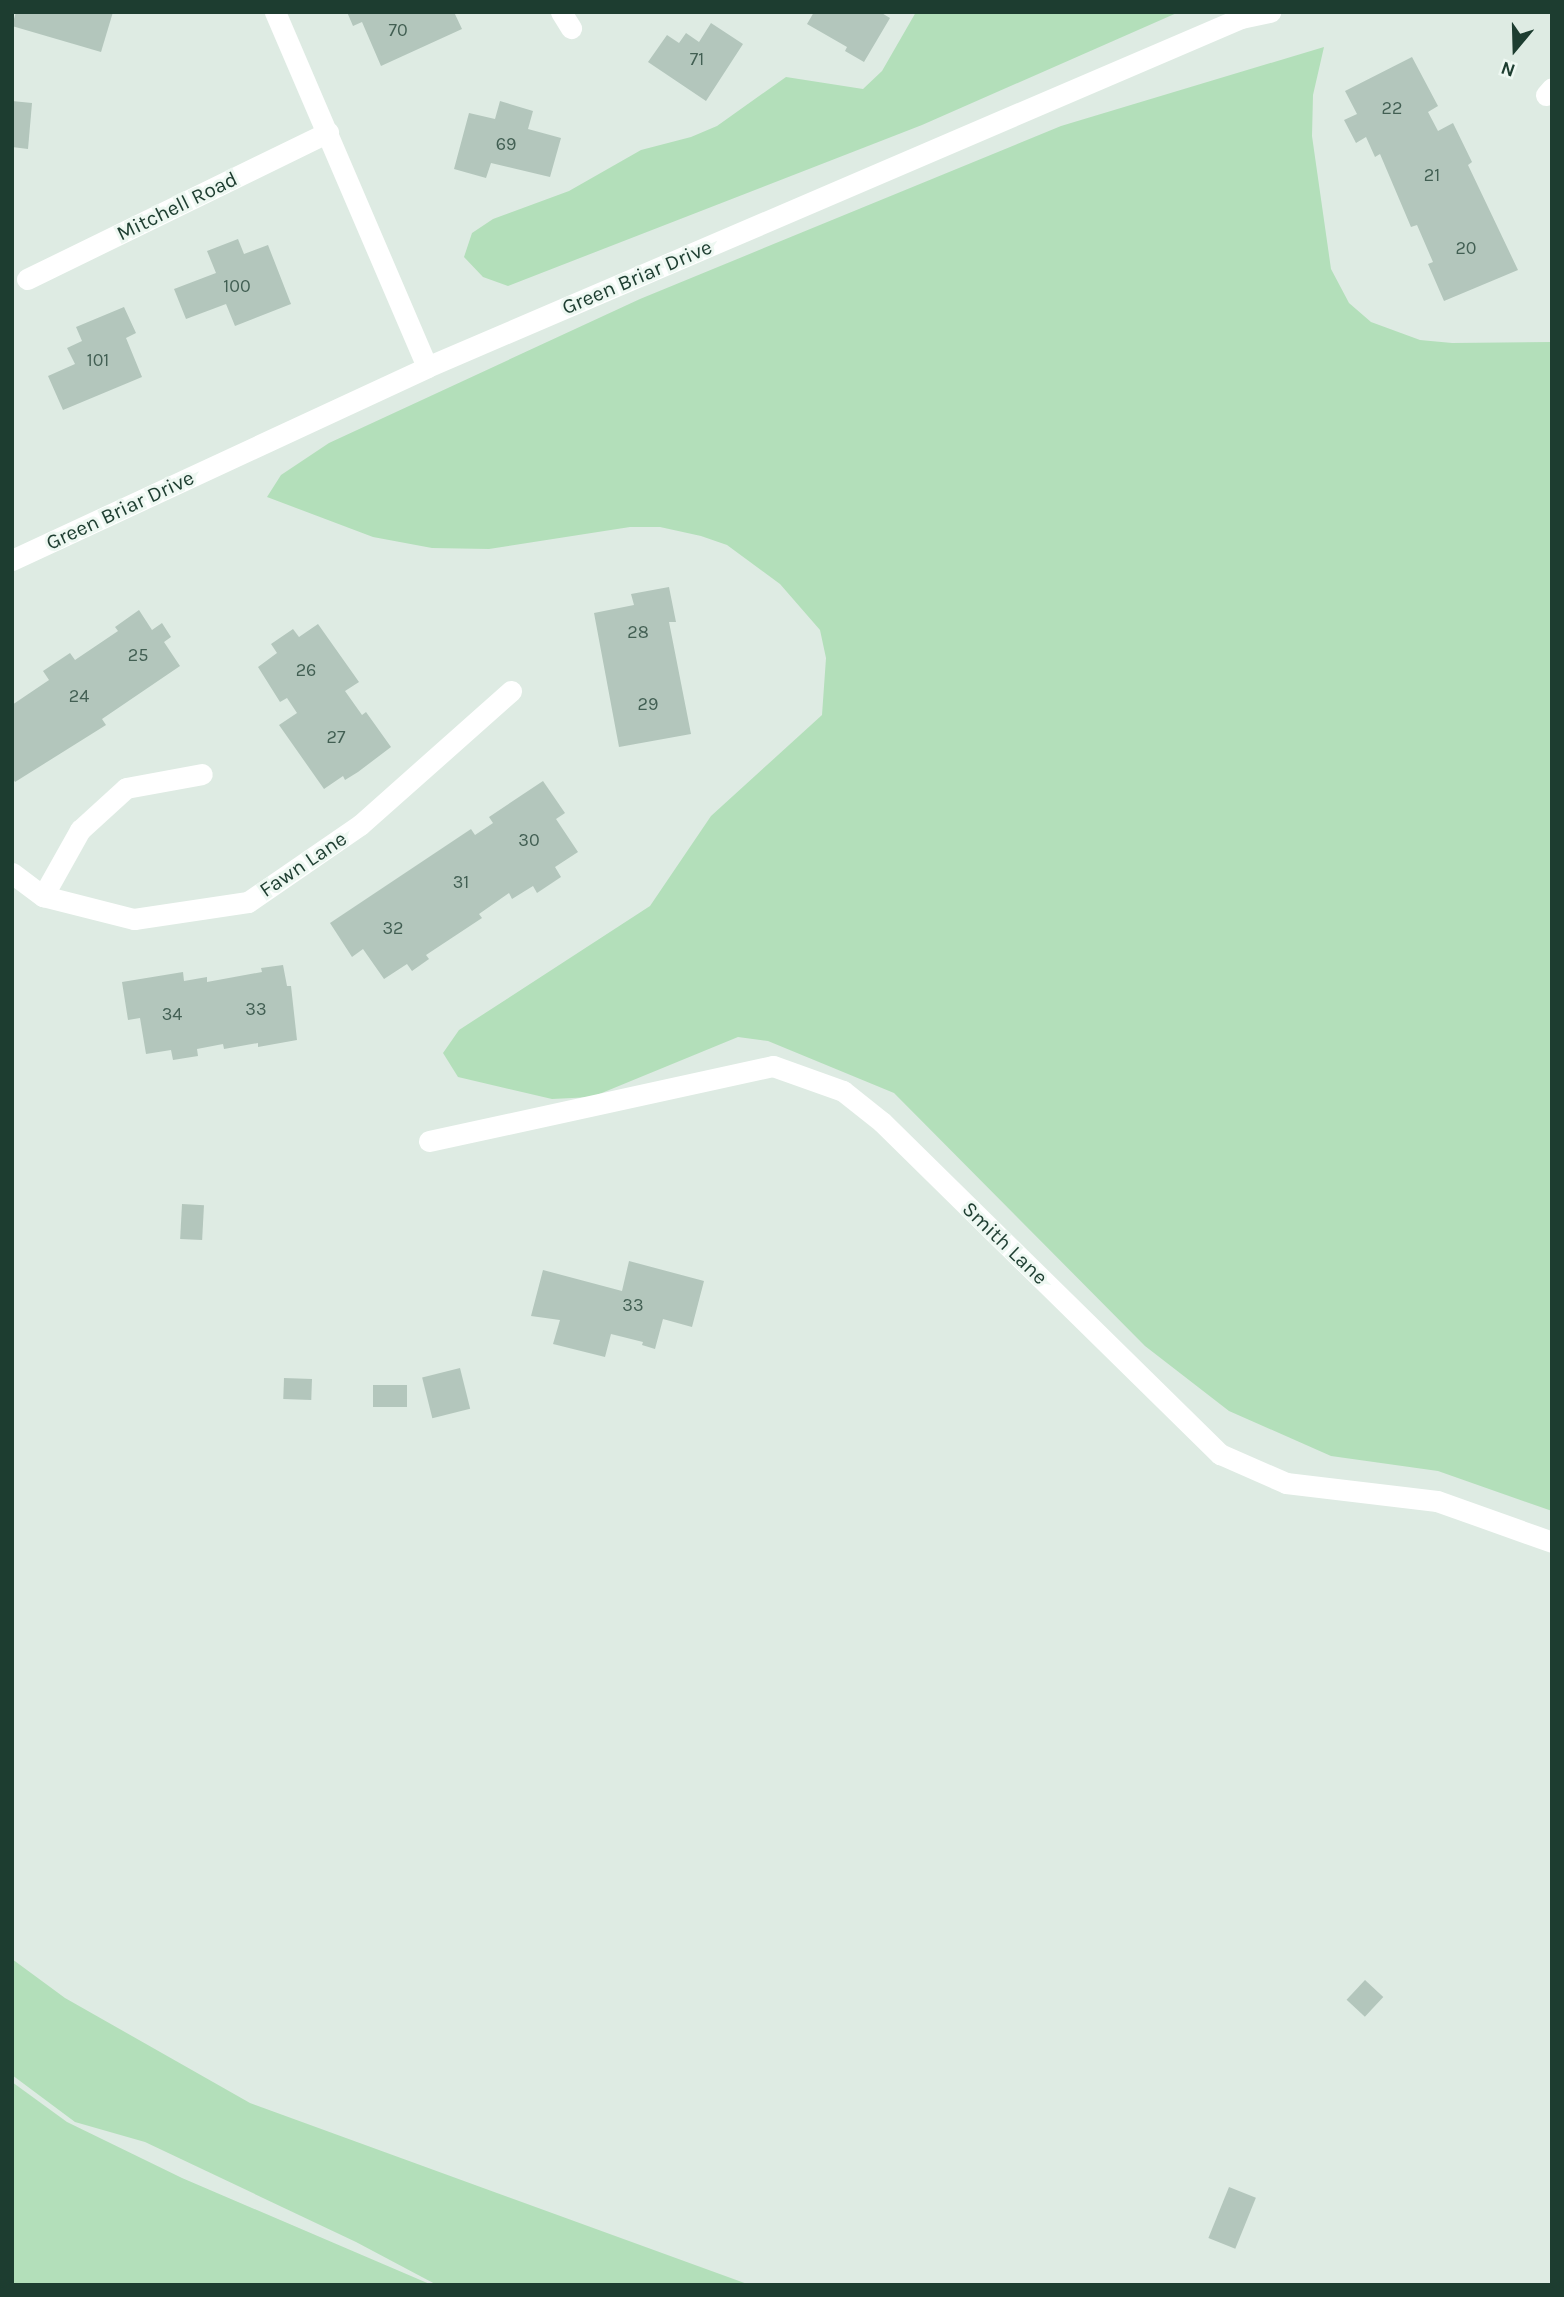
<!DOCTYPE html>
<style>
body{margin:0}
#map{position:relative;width:1564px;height:2297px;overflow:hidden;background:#deebe3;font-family:Karla,sans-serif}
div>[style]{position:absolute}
.green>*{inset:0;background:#b3dfba}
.building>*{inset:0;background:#b3c6bc;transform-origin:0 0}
.minor>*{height:21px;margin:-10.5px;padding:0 10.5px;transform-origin:10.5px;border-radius:10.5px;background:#fff}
span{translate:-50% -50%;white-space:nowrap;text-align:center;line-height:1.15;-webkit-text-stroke:6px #eef8f2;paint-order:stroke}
.number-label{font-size:18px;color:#425f53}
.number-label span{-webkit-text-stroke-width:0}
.street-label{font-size:21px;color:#1d3d30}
.frame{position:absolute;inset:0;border:14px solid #1d3d30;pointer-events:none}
.north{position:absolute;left:1480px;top:14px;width:70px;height:70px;-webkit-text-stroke:5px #eef8f2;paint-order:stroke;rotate:199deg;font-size:19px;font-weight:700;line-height:28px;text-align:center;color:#1d3d30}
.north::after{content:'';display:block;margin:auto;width:24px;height:32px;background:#1d3d30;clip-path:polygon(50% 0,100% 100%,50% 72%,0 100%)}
</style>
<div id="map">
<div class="green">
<i style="clip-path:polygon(916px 12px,1179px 12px,922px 125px,508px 286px,483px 277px,464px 257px,472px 233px,493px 219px,569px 191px,641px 150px,691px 137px,717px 126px,786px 77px,863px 89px,882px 71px)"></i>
<i style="clip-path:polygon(1324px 47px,1313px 95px,1312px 136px,1331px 269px,1349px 303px,1371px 322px,1420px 340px,1452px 343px,1552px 342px,1552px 1511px,1438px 1471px,1331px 1456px,1229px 1411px,1145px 1346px,894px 1093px,768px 1041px,738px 1037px,592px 1097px,552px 1099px,458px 1077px,443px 1053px,459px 1030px,650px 906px,711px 816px,822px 715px,826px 658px,820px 630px,780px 584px,727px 545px,701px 536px,660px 527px,630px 527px,489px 549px,432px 548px,373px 537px,267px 497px,281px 475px,329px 443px,640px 299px,1061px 126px)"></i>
<i style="clip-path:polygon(12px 1959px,65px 1998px,250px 2103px,750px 2285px,437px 2285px,356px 2242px,145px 2142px,75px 2122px,12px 2075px)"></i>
<i style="clip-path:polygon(12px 2082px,67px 2122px,182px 2178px,432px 2285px,12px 2285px)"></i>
</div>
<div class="building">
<i style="clip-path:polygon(16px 12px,113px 12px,101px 52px,12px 26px)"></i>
<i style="clip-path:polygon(347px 12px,454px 12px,462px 29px,381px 66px,362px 22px,353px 26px)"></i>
<i style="clip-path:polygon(814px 12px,880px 12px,890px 18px,864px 62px,845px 51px,847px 47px,807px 24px)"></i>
<i style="clip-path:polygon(711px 23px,743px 44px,706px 101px,648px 62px,667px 35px,679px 43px,686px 33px,699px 42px)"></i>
<i style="clip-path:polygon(1412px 57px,1438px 106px,1428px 112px,1438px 131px,1453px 123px,1472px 162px,1468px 165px,1518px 270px,1444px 301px,1428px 264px,1433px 262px,1417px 225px,1411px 227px,1380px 154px,1375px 157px,1366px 137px,1356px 143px,1344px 120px,1357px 114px,1345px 91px)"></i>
<i style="clip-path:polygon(12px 101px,32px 103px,28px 149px,12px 147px)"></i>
<i style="clip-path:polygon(500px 101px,533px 111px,528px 129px,561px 138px,550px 177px,491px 163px,486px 178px,454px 169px,469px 113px,495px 119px)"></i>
<i style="clip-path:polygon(238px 239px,244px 254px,268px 245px,291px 304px,235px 326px,226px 304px,186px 319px,174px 289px,216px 273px,207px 251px)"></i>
<i style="clip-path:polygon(124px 307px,136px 333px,126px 338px,142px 377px,63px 410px,48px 376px,75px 364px,67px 348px,82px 341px,76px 327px)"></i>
<i style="clip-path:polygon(669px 587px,676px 622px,669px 622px,691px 734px,619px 747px,594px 613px,634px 605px,631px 594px)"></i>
<i style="clip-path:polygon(139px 610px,152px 630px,162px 623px,171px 637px,164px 642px,180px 666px,102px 719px,106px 725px,15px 782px,12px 777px,12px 705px,49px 680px,43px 671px,70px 653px,75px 660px,118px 631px,115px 627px)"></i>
<i style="clip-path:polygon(318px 624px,359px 682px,345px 691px,362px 715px,366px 712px,391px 747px,358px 772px,345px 780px,343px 776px,324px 789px,279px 725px,297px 713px,287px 698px,280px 702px,258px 667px,277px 653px,271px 644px,293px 629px,299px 637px)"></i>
<i style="clip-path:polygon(543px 781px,565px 813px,556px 819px,578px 852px,555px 867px,561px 877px,537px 893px,533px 886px,512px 899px,509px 893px,479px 914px,482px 918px,426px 955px,429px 959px,412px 971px,407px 964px,384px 979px,363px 949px,352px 957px,330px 923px,471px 829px,475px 835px,493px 823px,489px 817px)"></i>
<i style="clip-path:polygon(283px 965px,287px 986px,291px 986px,297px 1040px,258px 1047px,258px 1043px,224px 1049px,223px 1044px,197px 1049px,198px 1056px,173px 1060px,171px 1050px,146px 1054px,140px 1018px,128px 1020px,122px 982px,183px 972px,184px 981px,207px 977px,207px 982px,262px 972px,261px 968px)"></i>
<i style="left:182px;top:1204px;width:22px;height:35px;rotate:3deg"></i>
<i style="clip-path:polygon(629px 1261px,704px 1281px,692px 1327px,663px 1319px,655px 1349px,642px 1345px,643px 1342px,611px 1334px,605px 1357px,553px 1344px,560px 1320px,531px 1316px,543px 1270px,622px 1291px)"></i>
<i style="left:460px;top:1368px;width:42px;height:39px;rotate:76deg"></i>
<i style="left:284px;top:1378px;width:28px;height:21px;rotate:2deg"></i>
<i style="left:373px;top:1385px;width:34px;height:22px"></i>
<i style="left:1365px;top:1980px;width:25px;height:27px;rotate:43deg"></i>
<i style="left:1229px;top:2187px;width:29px;height:55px;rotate:22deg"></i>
</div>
<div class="minor">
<i style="left:275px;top:12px;width:386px;rotate:66.8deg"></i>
<i style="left:561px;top:12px;width:19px;rotate:58deg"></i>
<i style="left:1546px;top:95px;width:9px;rotate:-49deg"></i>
<i style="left:27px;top:279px;width:335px;rotate:-26deg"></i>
<i style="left:12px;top:560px;width:458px;rotate:-24.9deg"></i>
<i style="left:427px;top:367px;width:886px;rotate:-23.21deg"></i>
<i style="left:1241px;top:18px;width:30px;rotate:-12deg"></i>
<i style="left:12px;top:873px;width:39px;rotate:37deg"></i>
<i style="left:43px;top:896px;width:94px;rotate:14.2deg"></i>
<i style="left:134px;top:919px;width:115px;rotate:-8.5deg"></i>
<i style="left:248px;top:902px;width:136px;rotate:-34.5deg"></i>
<i style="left:360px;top:825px;width:202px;rotate:-41.6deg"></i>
<i style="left:43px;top:896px;width:76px;rotate:-60.7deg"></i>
<i style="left:80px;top:830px;width:62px;rotate:-42.4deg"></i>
<i style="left:126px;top:788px;width:77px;rotate:-10.4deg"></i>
<i style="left:429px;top:1141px;width:352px;rotate:-12.3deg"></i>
<i style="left:773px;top:1066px;width:74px;rotate:19.7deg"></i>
<i style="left:843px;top:1091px;width:50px;rotate:38.5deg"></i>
<i style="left:882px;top:1122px;width:474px;rotate:44.5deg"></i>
<i style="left:1220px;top:1454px;width:72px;rotate:23.7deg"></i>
<i style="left:1286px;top:1483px;width:152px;rotate:6.8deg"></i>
<i style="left:1437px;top:1501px;width:122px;rotate:19.6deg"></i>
</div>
<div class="number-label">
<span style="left:398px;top:30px">70</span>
<span style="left:697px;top:59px">71</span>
<span style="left:1392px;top:108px">22</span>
<span style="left:506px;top:144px">69</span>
<span style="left:1432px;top:175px">21</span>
<span style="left:1466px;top:248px">20</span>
<span style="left:237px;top:286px">100</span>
<span style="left:98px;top:360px">101</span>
<span style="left:638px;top:632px">28</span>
<span style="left:138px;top:655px">25</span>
<span style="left:306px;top:670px">26</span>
<span style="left:79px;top:696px">24</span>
<span style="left:648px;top:704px">29</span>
<span style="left:336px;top:737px">27</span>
<span style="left:529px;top:840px">30</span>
<span style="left:461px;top:882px">31</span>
<span style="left:393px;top:928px">32</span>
<span style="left:256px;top:1009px">33</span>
<span style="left:172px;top:1014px">34</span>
<span style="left:633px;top:1305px">33</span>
</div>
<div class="street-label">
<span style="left:177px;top:206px;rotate:-26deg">Mitchell Road</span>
<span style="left:637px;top:277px;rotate:-23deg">Green Briar Drive</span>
<span style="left:120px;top:510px;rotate:-25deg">Green Briar Drive</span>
<span style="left:303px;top:864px;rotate:-34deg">Fawn Lane</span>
<span style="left:1005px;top:1243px;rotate:44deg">Smith Lane</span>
</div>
<div class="frame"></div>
<div class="north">N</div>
</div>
